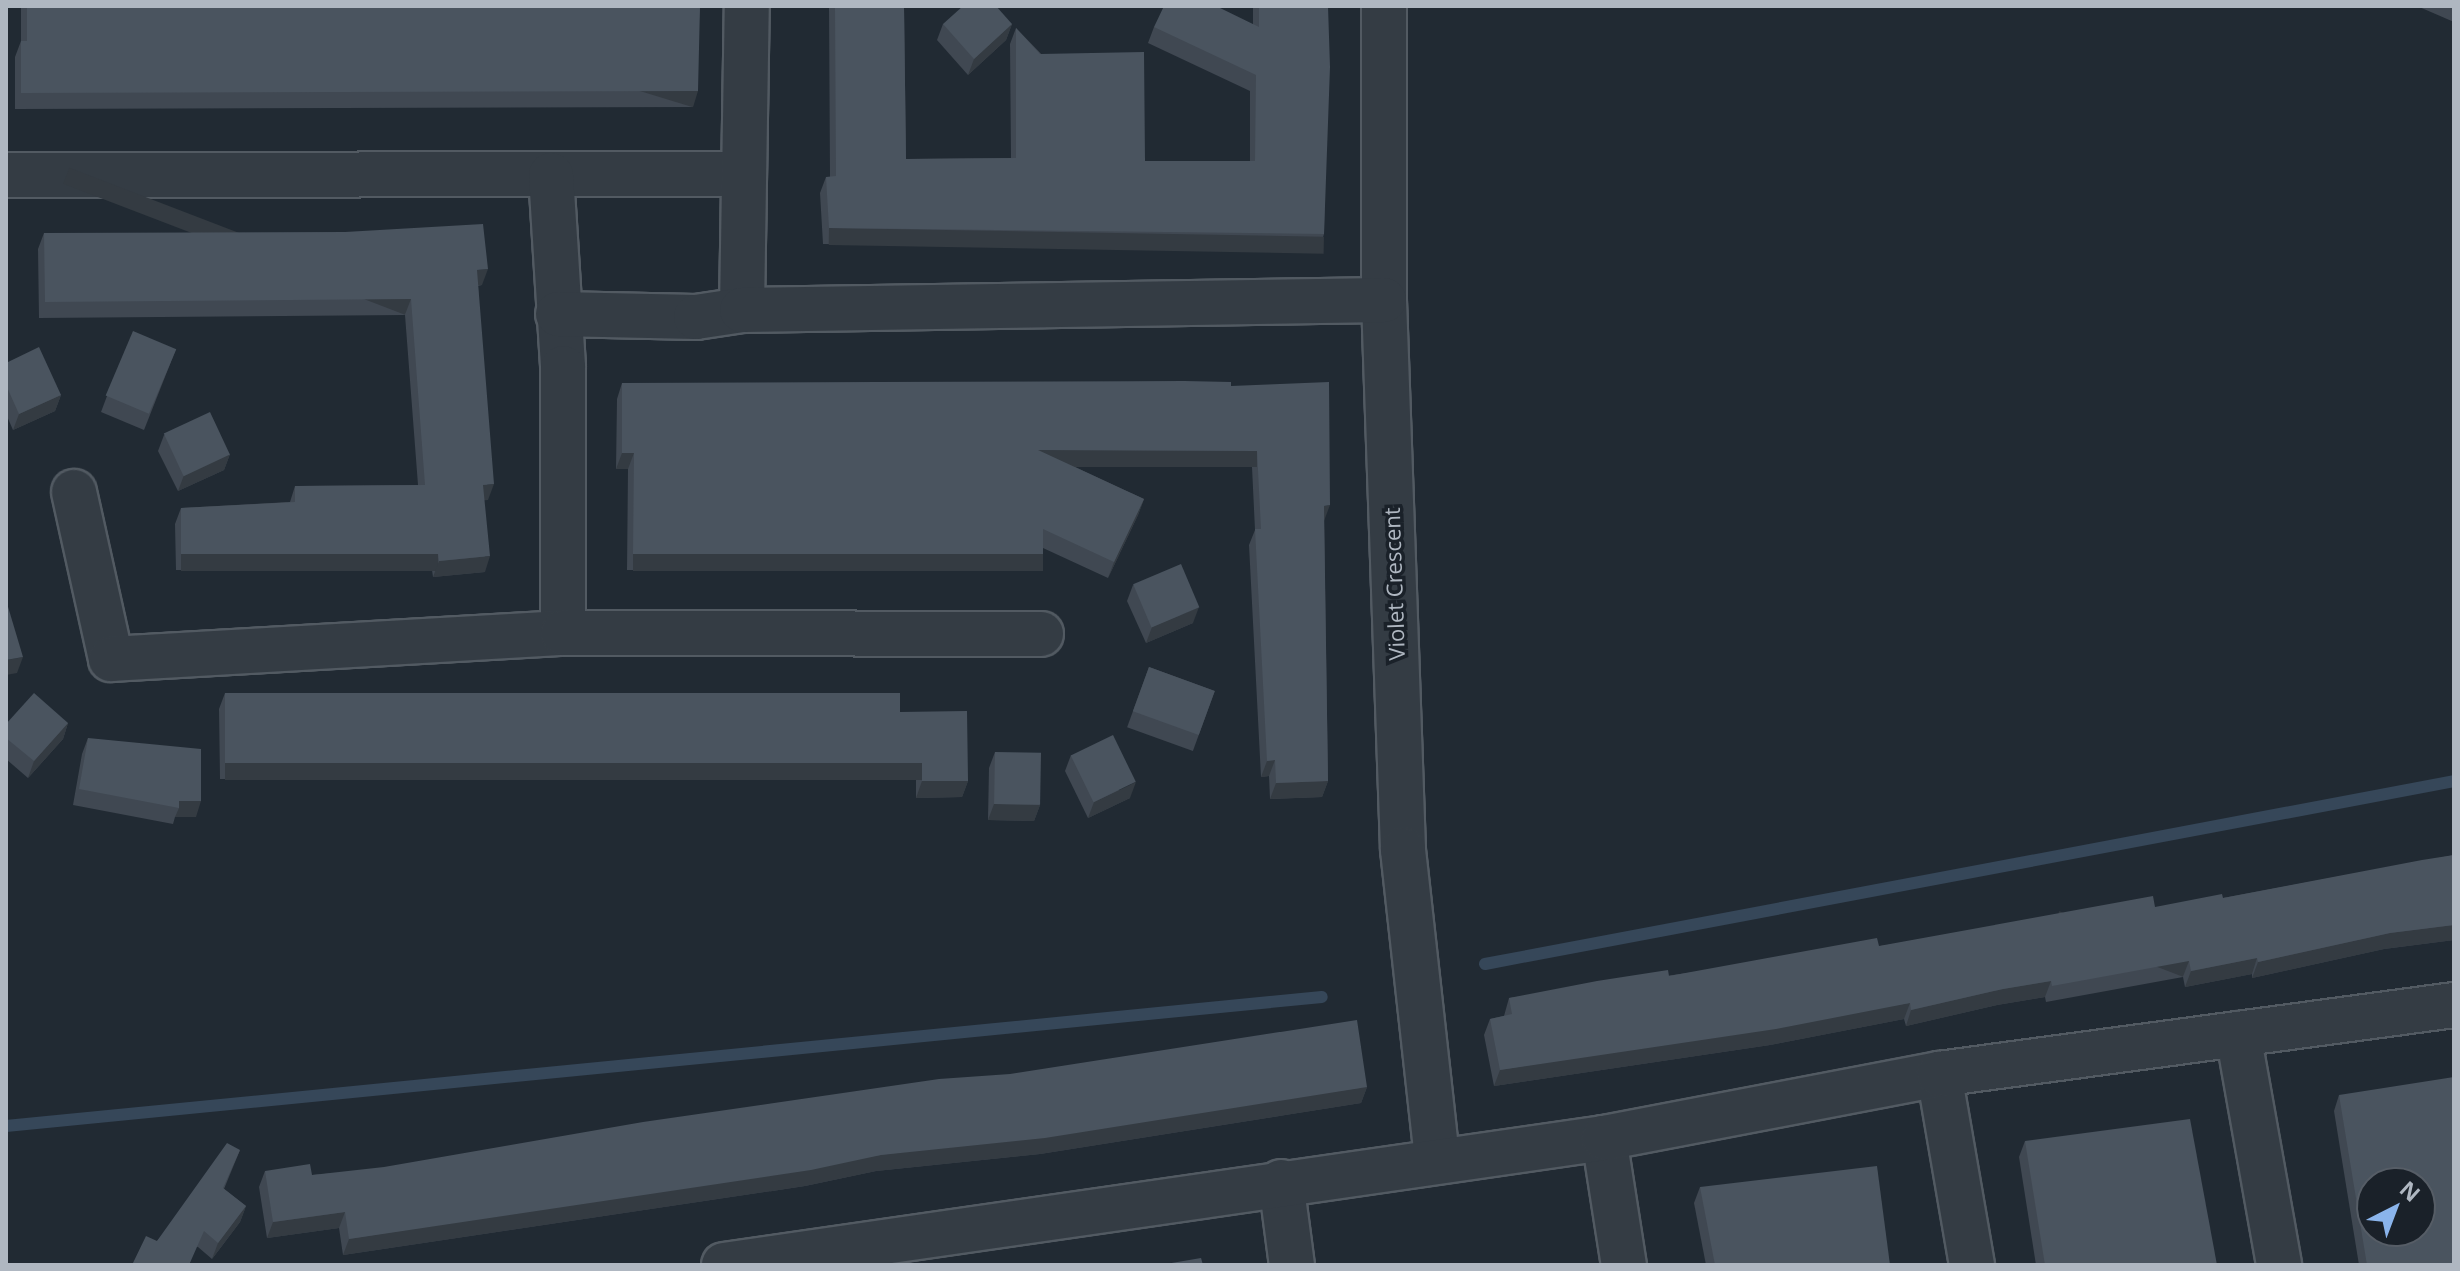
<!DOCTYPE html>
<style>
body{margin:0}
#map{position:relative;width:2460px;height:1271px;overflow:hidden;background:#212a33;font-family:"Open Sans",sans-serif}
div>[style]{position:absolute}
.stream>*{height:12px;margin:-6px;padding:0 6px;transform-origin:6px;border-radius:6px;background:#364759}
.roads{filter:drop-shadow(2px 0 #525a62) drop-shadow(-2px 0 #525a62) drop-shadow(0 2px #525a62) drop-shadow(0 -2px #525a62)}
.minor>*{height:44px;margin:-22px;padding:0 22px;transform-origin:22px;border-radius:22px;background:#343c44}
.wall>*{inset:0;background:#404852;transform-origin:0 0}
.shaded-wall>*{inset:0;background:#343b42;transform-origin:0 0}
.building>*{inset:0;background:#4a545f;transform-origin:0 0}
span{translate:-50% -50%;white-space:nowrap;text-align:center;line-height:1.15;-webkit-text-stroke:7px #1a2129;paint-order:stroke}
.street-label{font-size:22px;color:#afb7c1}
.frame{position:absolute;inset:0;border:8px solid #afb7c1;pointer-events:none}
.north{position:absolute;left:2356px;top:1167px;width:80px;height:80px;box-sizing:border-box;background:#1a2129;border:2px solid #565d66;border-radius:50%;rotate:42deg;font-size:22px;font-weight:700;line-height:32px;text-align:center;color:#afb7c1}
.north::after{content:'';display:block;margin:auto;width:28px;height:36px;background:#8ab4eb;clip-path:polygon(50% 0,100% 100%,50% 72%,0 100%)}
</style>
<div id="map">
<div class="stream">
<i style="left:1485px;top:964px;width:986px;rotate:-10.69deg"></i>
<i style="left:6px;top:1126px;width:1322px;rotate:-5.6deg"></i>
</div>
<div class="roads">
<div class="minor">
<i style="left:1384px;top:6px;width:294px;rotate:90deg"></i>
<i style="left:1384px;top:300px;width:550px;rotate:88.02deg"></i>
<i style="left:1403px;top:850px;width:311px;rotate:83.7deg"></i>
<i style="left:6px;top:175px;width:737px;rotate:-0.08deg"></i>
<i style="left:551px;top:175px;width:193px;rotate:86.4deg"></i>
<i style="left:563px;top:368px;width:265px;rotate:90deg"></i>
<i style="left:742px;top:310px;width:304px;rotate:-89.1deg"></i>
<i style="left:558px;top:314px;width:138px;rotate:1.2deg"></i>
<i style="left:696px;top:317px;width:47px;rotate:-8.7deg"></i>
<i style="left:742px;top:310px;width:642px;rotate:-0.89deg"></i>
<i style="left:74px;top:492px;width:171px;rotate:77.5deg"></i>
<i style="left:111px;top:659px;width:453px;rotate:-3.3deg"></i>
<i style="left:563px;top:633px;width:478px;rotate:0.1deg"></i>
<i style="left:2238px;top:1034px;width:235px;rotate:79.9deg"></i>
<i style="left:1939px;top:1074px;width:194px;rotate:80.2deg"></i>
<i style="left:1604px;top:1138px;width:129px;rotate:81.1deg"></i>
<i style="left:1281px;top:1182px;width:84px;rotate:82.5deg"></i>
<i style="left:724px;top:1265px;width:889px;rotate:-8.21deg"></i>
<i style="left:1604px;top:1138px;width:341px;rotate:-10.8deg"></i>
<i style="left:1939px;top:1074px;width:520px;rotate:-7.63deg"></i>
</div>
</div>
<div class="wall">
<i style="clip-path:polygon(21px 6px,700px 6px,693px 107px,15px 109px,15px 57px,21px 41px)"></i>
<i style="clip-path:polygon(829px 6px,904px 6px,906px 159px,1011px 158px,1010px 44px,1016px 28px,1145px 161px,1250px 161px,1250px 91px,1148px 43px,1154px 27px,1253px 24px,1253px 6px,1328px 6px,1324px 234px,1319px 250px,823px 244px,820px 193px,826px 177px,830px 177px)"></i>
<i style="clip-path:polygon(2417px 6px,2454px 6px,2454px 22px)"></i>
<i style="clip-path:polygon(943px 24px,1012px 24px,1006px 40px,968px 75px,937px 40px)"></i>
<i style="clip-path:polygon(44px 233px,482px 285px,478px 286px,488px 500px,484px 500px,485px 572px,433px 577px,432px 570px,176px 570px,175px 524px,181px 508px,290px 502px,295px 486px,418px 485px,405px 315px,39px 318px,38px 249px)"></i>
<i style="clip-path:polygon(176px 349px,144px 430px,101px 412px,107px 396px)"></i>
<i style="clip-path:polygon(6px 363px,61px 395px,55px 411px,13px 430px,6px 414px)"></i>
<i style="clip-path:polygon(622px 383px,1231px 386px,1324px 521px,1328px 781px,1322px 797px,1270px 799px,1269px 776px,1261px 777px,1249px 545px,1255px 530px,1252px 467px,1073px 466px,1144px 499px,1138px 515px,1108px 578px,1043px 548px,1043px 554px,1037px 570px,627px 570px,628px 469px,616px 469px,617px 399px)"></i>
<i style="clip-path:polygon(164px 435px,230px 454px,224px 470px,178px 491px,158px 451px)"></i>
<i style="clip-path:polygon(1133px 585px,1193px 623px,1146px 643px,1127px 601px)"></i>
<i style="left:1149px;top:667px;width:70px;height:64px;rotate:20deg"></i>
<i style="clip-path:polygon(225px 693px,900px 712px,968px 781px,962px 797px,916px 798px,916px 779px,220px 779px,219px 709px)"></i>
<i style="clip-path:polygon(68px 723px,63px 739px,28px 778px,6px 759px,6px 724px)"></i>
<i style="clip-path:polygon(88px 738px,196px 817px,175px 817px,173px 824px,73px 805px,82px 754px)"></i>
<i style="clip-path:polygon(995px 752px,1040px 805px,1034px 821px,988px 820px,989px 768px)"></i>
<i style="clip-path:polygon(1071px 755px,1130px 798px,1088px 818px,1065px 771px)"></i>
<i style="clip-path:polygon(2454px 855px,2454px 940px,2384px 949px,2252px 978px,2252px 974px,2185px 987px,2183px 977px,2046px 1002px,2045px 997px,1997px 1005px,1906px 1026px,1904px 1019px,1770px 1045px,1494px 1086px,1484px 1035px,1490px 1019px,1504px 1016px,1509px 998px,2223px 898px)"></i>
<i style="clip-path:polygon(1367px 1087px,1361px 1103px,1040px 1154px,876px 1171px,805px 1186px,343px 1255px,339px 1228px,267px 1238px,259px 1187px,265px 1171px,312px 1175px)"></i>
<i style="clip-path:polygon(2339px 1095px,2454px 1265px,2359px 1265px,2334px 1111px)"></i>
<i style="clip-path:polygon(2025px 1141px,2217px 1265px,2036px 1265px,2019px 1157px)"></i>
<i style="clip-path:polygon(240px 1150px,224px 1189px,246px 1206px,240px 1222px,212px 1259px,198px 1247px,157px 1241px)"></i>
<i style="clip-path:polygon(1700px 1187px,1890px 1265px,1706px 1265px,1694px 1203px)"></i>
</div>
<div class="shaded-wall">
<i style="clip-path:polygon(1012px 24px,1006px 40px,968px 75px,974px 59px)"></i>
<i style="left:698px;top:91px;width:17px;height:677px;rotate:107deg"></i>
<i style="left:829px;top:228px;width:495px;height:17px;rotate:1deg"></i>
<i style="clip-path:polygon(488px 269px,482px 285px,471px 286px,477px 270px)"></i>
<i style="left:411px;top:299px;width:17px;height:366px;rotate:111deg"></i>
<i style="clip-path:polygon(61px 395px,55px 411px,13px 430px,19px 414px)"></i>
<i style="left:1038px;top:450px;width:219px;height:17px"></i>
<i style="clip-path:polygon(622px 453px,634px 453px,628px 469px,616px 469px)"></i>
<i style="clip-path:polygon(230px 454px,224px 470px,178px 491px,184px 475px)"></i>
<i style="clip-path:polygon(494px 484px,488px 500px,477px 501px,483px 485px)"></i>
<i style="clip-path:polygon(1144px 499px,1138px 515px,1108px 578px,1114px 562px)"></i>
<i style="clip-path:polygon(1330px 505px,1324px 521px,1324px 506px)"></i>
<i style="left:181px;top:554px;width:257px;height:17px"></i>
<i style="left:633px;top:554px;width:410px;height:17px"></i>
<i style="clip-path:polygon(490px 556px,485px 572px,433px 577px,439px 561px)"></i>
<i style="clip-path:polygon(1199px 607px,1193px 623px,1146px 643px,1152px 627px)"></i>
<i style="clip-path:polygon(23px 657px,17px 673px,6px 675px,6px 660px)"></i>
<i style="clip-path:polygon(68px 723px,63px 739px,28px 778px,34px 761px)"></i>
<i style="clip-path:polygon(1275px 760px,1269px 776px,1261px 777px,1267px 761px)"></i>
<i style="left:225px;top:763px;width:697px;height:17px"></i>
<i style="clip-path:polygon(922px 781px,968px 781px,962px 797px,916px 798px)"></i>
<i style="clip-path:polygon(1328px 781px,1322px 797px,1270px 799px,1276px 783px)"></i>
<i style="clip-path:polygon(1136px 782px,1130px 798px,1088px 818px,1094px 802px)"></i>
<i style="clip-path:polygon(179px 801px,201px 801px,196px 817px,175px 817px,179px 808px)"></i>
<i style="clip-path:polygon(994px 804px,1040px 805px,1034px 821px,988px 820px)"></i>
<i style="clip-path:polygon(2454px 925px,2454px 940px,2384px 949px,2252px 978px,2258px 962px,2390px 933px)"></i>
<i style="clip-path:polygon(2257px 958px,2252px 974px,2185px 987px,2191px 971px)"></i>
<i style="left:2189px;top:961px;width:17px;height:139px;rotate:111deg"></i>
<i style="clip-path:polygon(2051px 981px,2045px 997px,1997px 1005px,1906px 1026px,1911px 1010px,2003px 989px)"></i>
<i style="clip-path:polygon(1910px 1003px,1904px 1019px,1770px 1045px,1494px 1086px,1500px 1070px)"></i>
<i style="clip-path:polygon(1367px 1087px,1361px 1103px,1040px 1154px,876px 1171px,805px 1186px,343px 1255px,349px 1239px,881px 1155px)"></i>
<i style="clip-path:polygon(246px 1206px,240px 1222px,212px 1259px,218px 1243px)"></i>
<i style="clip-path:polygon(345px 1212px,339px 1228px,267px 1238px,273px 1222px)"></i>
</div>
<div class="building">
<i style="clip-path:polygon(27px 6px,700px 6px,698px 91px,21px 93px,21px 41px,27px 41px)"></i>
<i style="clip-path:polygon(835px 6px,904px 6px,906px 159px,1016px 158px,1016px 28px,1040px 54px,1144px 52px,1145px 161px,1255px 161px,1256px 75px,1154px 27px,1164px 6px,1216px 6px,1259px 27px,1259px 6px,1328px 6px,1330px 67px,1324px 234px,829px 228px,826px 177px,836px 176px)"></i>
<i style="clip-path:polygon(963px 6px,996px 6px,1012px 24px,974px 59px,943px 24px)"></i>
<i style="clip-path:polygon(483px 224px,488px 269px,477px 270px,494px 484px,483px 485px,490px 556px,439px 561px,438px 554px,181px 554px,181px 508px,295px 502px,295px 486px,425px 485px,411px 299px,45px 302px,44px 233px,345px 232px)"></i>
<i style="left:133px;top:331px;width:47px;height:70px;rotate:23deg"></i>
<i style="clip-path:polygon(39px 347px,61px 395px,19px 414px,6px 385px,6px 363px)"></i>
<i style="clip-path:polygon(1184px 381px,1231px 382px,1231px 386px,1329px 382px,1330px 505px,1324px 506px,1328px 781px,1276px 783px,1275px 760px,1267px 761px,1255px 529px,1261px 529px,1257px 451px,1038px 450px,1144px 499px,1114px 562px,1043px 529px,1043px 554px,633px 554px,634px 453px,622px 453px,622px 383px)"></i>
<i style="left:210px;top:412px;width:47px;height:51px;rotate:65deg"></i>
<i style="left:1181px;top:564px;width:47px;height:52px;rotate:67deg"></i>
<i style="clip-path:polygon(6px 600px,23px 657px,6px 660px)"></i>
<i style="left:1149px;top:667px;width:70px;height:47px;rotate:20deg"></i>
<i style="clip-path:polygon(34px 693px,68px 723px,34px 761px,6px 738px,6px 724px)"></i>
<i style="clip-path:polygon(225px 693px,900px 693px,900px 712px,967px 711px,968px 781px,922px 781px,922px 763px,225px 763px)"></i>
<i style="left:1113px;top:735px;width:52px;height:47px;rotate:64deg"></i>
<i style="clip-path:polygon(88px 738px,201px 749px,201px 801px,179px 801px,179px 808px,79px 789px)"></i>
<i style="left:995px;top:752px;width:46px;height:52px;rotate:1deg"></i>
<i style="clip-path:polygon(2454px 855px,2454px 925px,2390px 933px,2258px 962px,2257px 958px,2191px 971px,2189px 961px,2052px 986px,2051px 981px,2003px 989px,1911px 1010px,1910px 1003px,1776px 1029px,1500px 1070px,1490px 1019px,1512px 1014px,1509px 998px,1597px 981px,1668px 970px,1669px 976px,1877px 938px,1879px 946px,2153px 896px,2155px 907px,2222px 894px,2223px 898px,2422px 860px)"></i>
<i style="clip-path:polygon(1357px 1020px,1367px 1087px,1045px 1138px,881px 1155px,811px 1170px,349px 1239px,345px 1212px,273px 1222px,265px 1171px,310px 1164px,312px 1175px,384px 1167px,643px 1122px,939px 1079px,1010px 1074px)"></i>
<i style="clip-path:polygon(evenodd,2454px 1077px,2454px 1265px,2367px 1265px,2339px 1095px,2454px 1077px,2372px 1183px,2420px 1183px,2420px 1231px,2372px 1231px,2372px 1183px)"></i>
<i style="clip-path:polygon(2190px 1119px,2217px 1265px,2045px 1265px,2025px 1141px)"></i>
<i style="clip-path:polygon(227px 1143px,240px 1150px,223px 1188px,246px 1206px,218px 1243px,204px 1231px,189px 1265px,132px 1265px,146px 1236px,157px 1241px)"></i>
<i style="clip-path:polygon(1877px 1166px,1890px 1265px,1715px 1265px,1700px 1187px)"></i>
<i style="clip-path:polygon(1201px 1258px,1203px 1265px,1160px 1265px)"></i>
</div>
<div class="street-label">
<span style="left:1394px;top:584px;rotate:-92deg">Violet Crescent</span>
</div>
<div class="frame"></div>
<div class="north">N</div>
</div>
